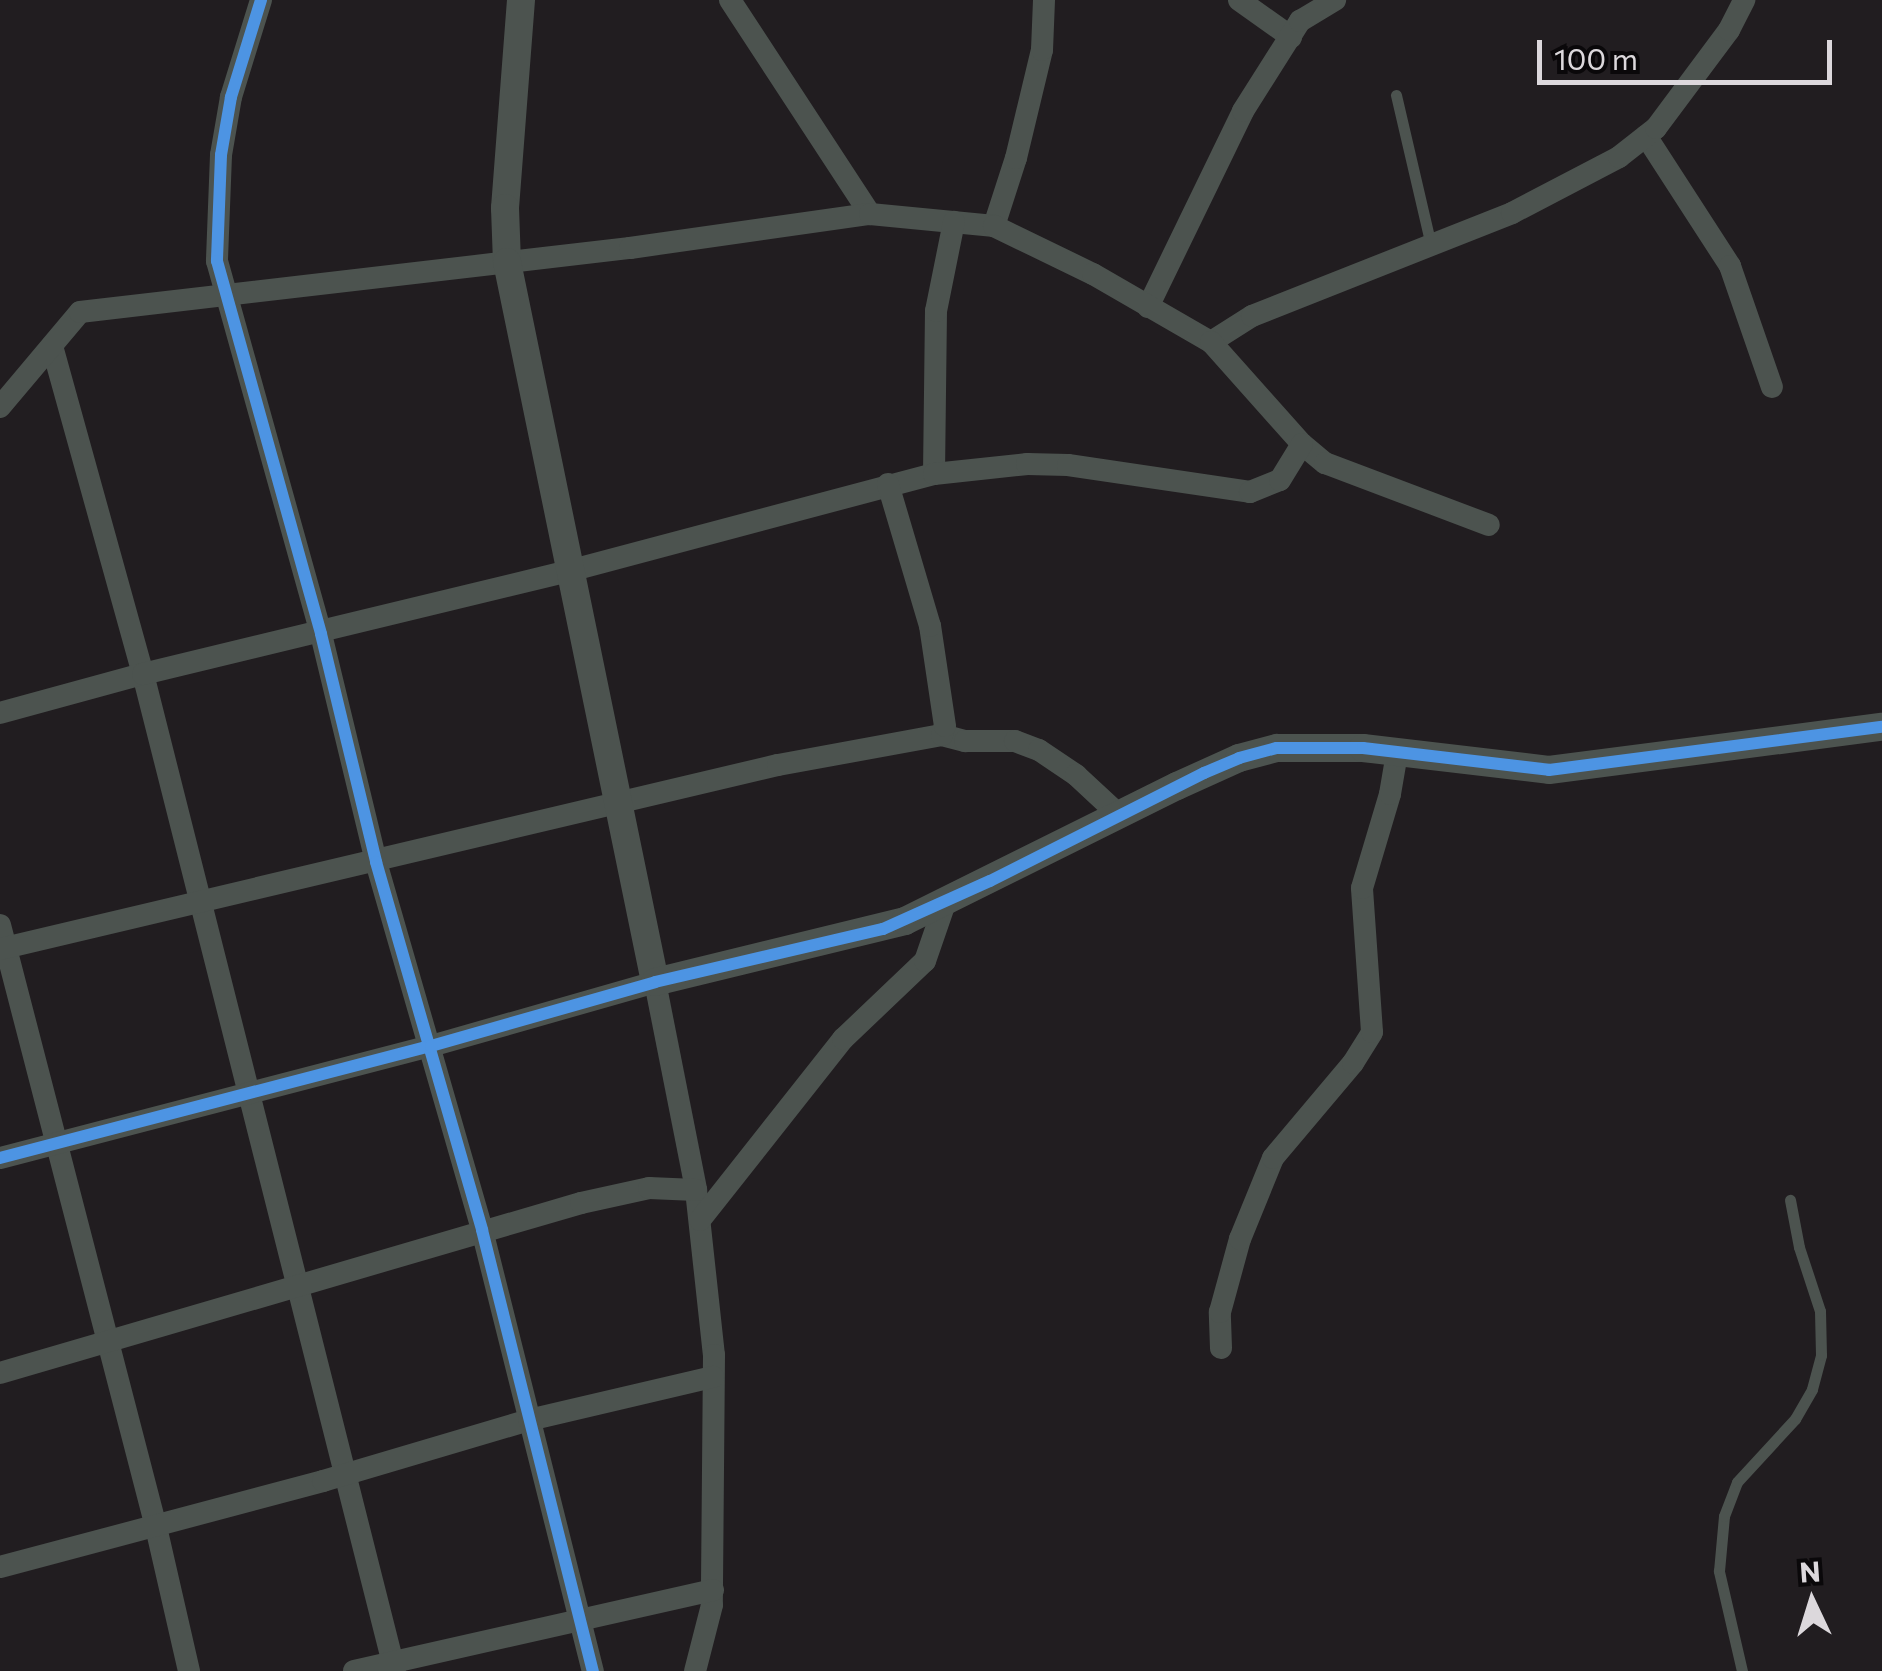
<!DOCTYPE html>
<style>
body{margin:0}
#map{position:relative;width:1882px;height:1671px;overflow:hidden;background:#211d20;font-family:Commissioner,sans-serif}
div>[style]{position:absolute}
.service>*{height:11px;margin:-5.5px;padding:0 5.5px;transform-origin:5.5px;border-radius:5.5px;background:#4c534f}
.minor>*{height:22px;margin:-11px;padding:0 11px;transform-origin:11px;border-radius:11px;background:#4c534f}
.tertiary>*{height:28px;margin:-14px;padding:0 14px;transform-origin:14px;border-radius:14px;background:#4c534f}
.cycleway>*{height:12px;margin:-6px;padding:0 6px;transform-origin:6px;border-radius:6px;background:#4d94e3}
span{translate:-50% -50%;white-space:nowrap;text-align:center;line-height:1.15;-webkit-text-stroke:8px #0a080a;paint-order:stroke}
.north{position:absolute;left:1762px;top:1551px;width:100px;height:100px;-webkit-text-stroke:8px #0a080a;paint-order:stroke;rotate:356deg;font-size:28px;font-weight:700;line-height:40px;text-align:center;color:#dcd8dc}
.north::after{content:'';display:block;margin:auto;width:35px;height:45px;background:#dcd8dc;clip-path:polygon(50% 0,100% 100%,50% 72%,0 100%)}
.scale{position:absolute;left:1537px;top:40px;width:295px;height:45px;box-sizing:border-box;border:5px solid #dcd8dc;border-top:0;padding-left:12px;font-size:30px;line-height:35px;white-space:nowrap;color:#dcd8dc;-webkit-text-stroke:8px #0a080a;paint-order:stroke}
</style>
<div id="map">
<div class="service">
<i style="left:1396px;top:95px;width:155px;rotate:76.9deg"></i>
<i style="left:1742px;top:1671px;width:103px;rotate:-103deg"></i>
<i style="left:1719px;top:1571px;width:55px;rotate:-84.8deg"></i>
<i style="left:1724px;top:1516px;width:36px;rotate:-69deg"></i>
<i style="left:1737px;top:1482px;width:86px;rotate:-47.4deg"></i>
<i style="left:1795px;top:1419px;width:34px;rotate:-60deg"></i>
<i style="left:1812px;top:1389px;width:35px;rotate:-75deg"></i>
<i style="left:1821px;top:1355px;width:44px;rotate:-91.3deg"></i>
<i style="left:1820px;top:1311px;width:67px;rotate:-108.2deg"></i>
<i style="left:1799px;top:1247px;width:48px;rotate:-100.8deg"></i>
</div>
<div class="minor">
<i style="left:261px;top:0;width:102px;rotate:107.2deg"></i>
<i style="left:231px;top:97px;width:59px;rotate:99.8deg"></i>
<i style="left:221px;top:155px;width:106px;rotate:92.2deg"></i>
<i style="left:217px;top:261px;width:387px;rotate:74.4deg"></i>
<i style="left:321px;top:634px;width:235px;rotate:76.4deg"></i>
<i style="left:376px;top:862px;width:383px;rotate:73.9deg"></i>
<i style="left:482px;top:1230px;width:455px;rotate:75.9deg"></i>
<i style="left:730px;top:0;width:256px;rotate:56.8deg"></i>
<i style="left:1239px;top:0;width:64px;rotate:35.4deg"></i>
<i style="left:1646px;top:136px;width:155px;rotate:57.1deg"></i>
<i style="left:1730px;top:266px;width:128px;rotate:70.9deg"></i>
<i style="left:994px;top:226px;width:71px;rotate:-72.1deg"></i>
<i style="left:1016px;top:158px;width:111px;rotate:-76.5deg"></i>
<i style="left:1042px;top:50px;width:50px;rotate:-87.7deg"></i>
<i style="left:1148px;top:307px;width:218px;rotate:-64.1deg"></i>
<i style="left:1243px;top:111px;width:107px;rotate:-57.7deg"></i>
<i style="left:1300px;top:21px;width:41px;rotate:-31deg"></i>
<i style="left:1211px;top:342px;width:49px;rotate:-32.4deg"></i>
<i style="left:1252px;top:316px;width:280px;rotate:-21.6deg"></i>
<i style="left:1512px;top:213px;width:121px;rotate:-27.6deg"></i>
<i style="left:1619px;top:157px;width:47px;rotate:-38.1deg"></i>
<i style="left:1656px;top:128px;width:122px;rotate:-53.3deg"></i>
<i style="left:1729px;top:30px;width:34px;rotate:-63deg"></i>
<i style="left:52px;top:346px;width:340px;rotate:74.5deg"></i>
<i style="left:143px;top:674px;width:1028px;rotate:75.82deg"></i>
<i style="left:0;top:407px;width:124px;rotate:-49.9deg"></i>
<i style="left:80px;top:312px;width:554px;rotate:-6.64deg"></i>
<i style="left:630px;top:248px;width:242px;rotate:-8.1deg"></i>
<i style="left:870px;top:214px;width:125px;rotate:5.5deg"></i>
<i style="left:994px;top:226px;width:110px;rotate:25.9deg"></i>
<i style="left:1093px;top:274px;width:136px;rotate:30deg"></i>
<i style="left:1211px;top:342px;width:137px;rotate:48.3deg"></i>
<i style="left:1302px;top:444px;width:30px;rotate:40deg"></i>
<i style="left:1325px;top:463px;width:175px;rotate:20.7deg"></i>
<i style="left:934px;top:474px;width:163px;rotate:-89.3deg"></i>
<i style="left:936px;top:311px;width:91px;rotate:-78.6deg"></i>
<i style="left:0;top:713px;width:148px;rotate:-15.3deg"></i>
<i style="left:143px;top:674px;width:438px;rotate:-13.6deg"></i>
<i style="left:569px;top:571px;width:378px;rotate:-14.9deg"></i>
<i style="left:934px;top:474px;width:94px;rotate:-6.1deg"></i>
<i style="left:1027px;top:464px;width:41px;rotate:1.4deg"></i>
<i style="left:1068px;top:465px;width:184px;rotate:8.4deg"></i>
<i style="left:1250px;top:492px;width:32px;rotate:-22deg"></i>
<i style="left:1280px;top:480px;width:42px;rotate:-58.6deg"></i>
<i style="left:942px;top:735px;width:24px;rotate:15deg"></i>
<i style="left:965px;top:741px;width:50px"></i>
<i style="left:1015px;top:741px;width:26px;rotate:21deg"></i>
<i style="left:1039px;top:750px;width:45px;rotate:34deg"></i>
<i style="left:1076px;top:775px;width:59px;rotate:42.9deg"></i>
<i style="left:0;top:925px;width:622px;rotate:75.47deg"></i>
<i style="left:156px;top:1527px;width:148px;rotate:77.1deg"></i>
<i style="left:0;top:949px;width:799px;rotate:-13.31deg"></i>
<i style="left:778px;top:765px;width:167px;rotate:-10.4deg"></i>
<i style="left:942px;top:735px;width:9px;rotate:-72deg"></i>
<i style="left:945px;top:726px;width:101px;rotate:-98.5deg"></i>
<i style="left:930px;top:626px;width:148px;rotate:-106.5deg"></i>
<i style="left:0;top:1158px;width:445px;rotate:-14.6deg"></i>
<i style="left:431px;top:1046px;width:233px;rotate:-15.9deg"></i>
<i style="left:655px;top:982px;width:212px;rotate:78.8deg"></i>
<i style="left:696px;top:1190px;width:166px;rotate:83.8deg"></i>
<i style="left:714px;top:1355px;width:250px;rotate:90.5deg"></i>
<i style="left:712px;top:1605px;width:68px;rotate:104.4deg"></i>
<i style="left:700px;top:1220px;width:231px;rotate:-51.7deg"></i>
<i style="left:843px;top:1039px;width:113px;rotate:-43.6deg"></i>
<i style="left:925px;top:961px;width:61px;rotate:-71deg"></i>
<i style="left:1221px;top:1348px;width:36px;rotate:-92deg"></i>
<i style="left:1220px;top:1312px;width:76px;rotate:-74.7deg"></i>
<i style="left:1240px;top:1239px;width:87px;rotate:-67.8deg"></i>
<i style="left:1273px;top:1158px;width:124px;rotate:-49.9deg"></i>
<i style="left:1353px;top:1063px;width:36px;rotate:-58deg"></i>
<i style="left:1372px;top:1032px;width:144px;rotate:-94deg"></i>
<i style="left:1362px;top:888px;width:98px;rotate:-73.4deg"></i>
<i style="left:1390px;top:794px;width:42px;rotate:-80.3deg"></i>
<i style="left:0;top:1373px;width:605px;rotate:-16.31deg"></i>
<i style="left:581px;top:1203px;width:70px;rotate:-12.4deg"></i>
<i style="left:649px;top:1188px;width:47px;rotate:2.4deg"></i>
<i style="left:0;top:1567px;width:334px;rotate:-14.9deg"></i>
<i style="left:323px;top:1481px;width:215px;rotate:-16.5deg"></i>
<i style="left:529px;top:1420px;width:189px;rotate:-13.2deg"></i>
<i style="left:354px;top:1671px;width:368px;rotate:-12.7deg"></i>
</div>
<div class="tertiary">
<i style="left:521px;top:0;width:209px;rotate:94.4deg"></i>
<i style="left:505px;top:208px;width:54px;rotate:87.9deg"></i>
<i style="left:507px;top:262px;width:735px;rotate:78.38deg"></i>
<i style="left:655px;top:982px;width:257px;rotate:-13.7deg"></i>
<i style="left:905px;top:921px;width:304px;rotate:-26.4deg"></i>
<i style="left:1177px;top:786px;width:68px;rotate:-24.3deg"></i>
<i style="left:1239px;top:758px;width:39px;rotate:-15deg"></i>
<i style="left:1277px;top:748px;width:86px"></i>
<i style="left:1363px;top:748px;width:187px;rotate:6.7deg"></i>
<i style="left:1549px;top:770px;width:336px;rotate:-7.4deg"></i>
</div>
<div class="cycleway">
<i style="left:261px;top:0;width:102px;rotate:107.2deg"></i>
<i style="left:231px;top:97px;width:59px;rotate:99.8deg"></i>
<i style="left:221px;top:155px;width:106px;rotate:92.2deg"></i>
<i style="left:217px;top:261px;width:387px;rotate:74.4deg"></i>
<i style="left:321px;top:634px;width:235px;rotate:76.4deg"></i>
<i style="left:376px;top:862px;width:383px;rotate:73.9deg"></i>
<i style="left:482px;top:1230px;width:455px;rotate:75.9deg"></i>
<i style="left:0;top:1158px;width:445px;rotate:-14.6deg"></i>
<i style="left:431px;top:1046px;width:233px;rotate:-15.9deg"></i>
<i style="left:655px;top:982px;width:234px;rotate:-13.1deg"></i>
<i style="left:883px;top:929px;width:117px;rotate:-24.2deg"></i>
<i style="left:990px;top:881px;width:240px;rotate:-26.8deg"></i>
<i style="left:1204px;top:773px;width:38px;rotate:-23deg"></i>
<i style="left:1239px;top:758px;width:39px;rotate:-15deg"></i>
<i style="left:1277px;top:748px;width:86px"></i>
<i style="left:1363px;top:748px;width:187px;rotate:6.7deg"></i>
<i style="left:1549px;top:770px;width:336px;rotate:-7.4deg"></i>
</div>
<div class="north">N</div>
<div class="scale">100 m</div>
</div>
